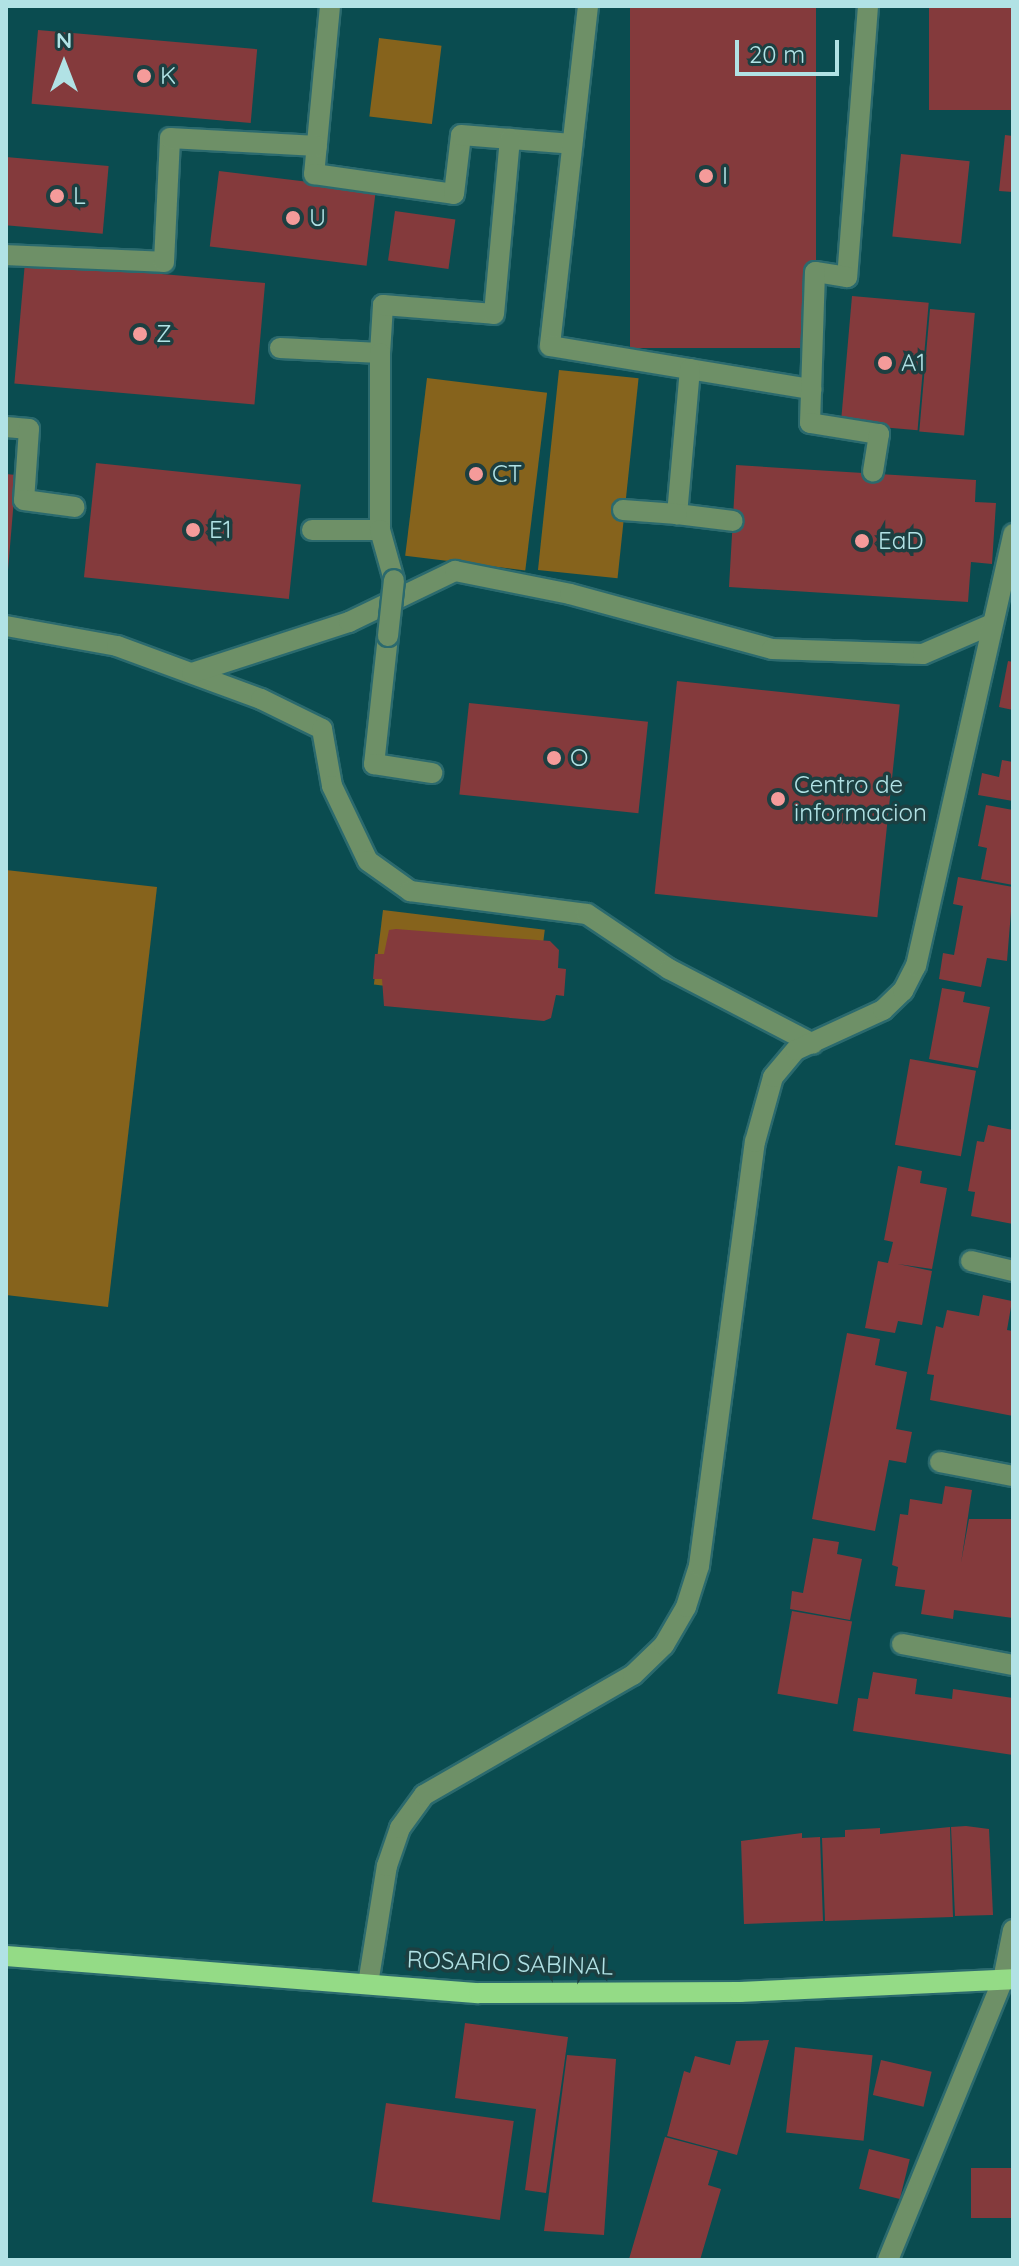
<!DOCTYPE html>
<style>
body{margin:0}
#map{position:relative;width:1019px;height:2266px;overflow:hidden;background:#0a4c50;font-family:Quicksand,sans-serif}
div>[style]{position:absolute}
.green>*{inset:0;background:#86631c;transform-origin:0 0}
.building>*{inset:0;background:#843a3c;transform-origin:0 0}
.roads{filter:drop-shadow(2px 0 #2b6a6e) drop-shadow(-2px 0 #2b6a6e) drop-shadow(0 2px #2b6a6e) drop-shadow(0 -2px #2b6a6e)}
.minor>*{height:20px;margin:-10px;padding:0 10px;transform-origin:10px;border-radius:10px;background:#6e9067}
.major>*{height:20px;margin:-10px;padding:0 10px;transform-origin:10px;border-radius:10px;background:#94db86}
.bridges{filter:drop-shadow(2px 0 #2b6a6e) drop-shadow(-2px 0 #2b6a6e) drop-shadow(0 2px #2b6a6e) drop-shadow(0 -2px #2b6a6e)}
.minor-bridge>*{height:20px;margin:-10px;padding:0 10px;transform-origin:10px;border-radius:10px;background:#6e9067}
.dots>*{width:22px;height:22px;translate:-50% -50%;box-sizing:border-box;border:4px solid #1c3f41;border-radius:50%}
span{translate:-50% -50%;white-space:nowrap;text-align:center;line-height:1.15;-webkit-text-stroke:7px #1c3f41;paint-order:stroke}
.poi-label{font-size:24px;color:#b1e2e5}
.left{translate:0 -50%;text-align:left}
.street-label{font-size:24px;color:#b1e2e5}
.frame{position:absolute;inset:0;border:8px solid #b1e2e5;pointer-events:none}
.north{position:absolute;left:24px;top:24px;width:80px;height:80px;-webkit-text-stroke:6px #1c3f41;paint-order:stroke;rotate:0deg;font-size:22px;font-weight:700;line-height:32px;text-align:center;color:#b1e2e5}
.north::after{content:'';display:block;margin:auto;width:28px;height:36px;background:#b1e2e5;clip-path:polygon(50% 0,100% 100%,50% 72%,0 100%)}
.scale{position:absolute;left:735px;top:40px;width:104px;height:36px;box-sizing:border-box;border:4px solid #b1e2e5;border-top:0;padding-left:10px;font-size:24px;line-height:28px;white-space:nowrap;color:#b1e2e5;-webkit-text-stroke:6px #1c3f41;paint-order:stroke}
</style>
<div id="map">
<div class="green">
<i style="left:379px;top:38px;width:63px;height:79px;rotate:7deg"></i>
<i style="left:559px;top:370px;width:80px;height:201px;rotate:6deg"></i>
<i style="left:427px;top:378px;width:121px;height:179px;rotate:7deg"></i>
<i style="clip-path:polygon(6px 870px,157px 887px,108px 1307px,6px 1295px)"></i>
<i style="left:383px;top:910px;width:163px;height:75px;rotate:7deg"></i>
</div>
<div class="building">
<i style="left:630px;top:6px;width:186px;height:342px"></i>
<i style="left:929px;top:6px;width:84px;height:104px"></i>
<i style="left:38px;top:30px;width:220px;height:74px;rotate:5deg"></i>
<i style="clip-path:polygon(1005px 135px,1013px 136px,1013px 192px,999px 191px)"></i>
<i style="left:901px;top:154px;width:69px;height:83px;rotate:6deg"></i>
<i style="left:6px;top:157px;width:103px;height:68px;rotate:5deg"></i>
<i style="left:219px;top:171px;width:158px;height:76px;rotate:7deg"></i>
<i style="left:395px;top:211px;width:61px;height:50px;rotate:8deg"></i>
<i style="left:25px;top:262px;width:241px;height:122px;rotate:5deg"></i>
<i style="left:852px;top:296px;width:77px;height:128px;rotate:5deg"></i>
<i style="left:930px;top:309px;width:45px;height:123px;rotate:5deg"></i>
<i style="left:96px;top:463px;width:206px;height:115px;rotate:6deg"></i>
<i style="clip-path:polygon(736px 465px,976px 480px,975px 502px,996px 503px,992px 564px,971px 562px,968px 602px,729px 587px)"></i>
<i style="clip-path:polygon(6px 474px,16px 475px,8px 570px,6px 570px)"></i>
<i style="clip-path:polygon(1008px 661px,1013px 662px,1013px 710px,999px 707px)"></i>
<i style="left:677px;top:681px;width:224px;height:214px;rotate:6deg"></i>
<i style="left:469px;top:703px;width:180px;height:92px;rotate:6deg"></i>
<i style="clip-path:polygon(1002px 760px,1013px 762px,1013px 801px,978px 795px,982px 773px,999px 777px)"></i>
<i style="clip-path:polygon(986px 805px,1013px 810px,1013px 885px,981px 879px,987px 848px,978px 846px)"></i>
<i style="clip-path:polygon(958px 877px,1013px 887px,1007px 961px,987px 958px,981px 987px,939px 979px,943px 953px,954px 955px,963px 906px,953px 904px)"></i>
<i style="clip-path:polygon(396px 929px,550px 941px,559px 950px,558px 968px,566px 969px,564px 996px,556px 995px,551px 1018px,544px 1021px,384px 1006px,382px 979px,373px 979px,375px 954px,384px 954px,389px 930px)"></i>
<i style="clip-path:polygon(942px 988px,965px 992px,963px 1002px,990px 1007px,978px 1068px,929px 1059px)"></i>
<i style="left:910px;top:1059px;width:67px;height:87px;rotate:10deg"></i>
<i style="clip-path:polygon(988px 1125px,1013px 1130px,1013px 1224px,971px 1216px,975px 1192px,968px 1191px,977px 1141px,984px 1142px)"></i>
<i style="clip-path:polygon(898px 1166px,922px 1171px,920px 1183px,947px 1188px,932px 1269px,898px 1264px,932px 1271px,922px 1325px,898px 1321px,895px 1333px,865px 1328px,878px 1261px,888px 1263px,893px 1242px,884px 1240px)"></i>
<i style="clip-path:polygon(983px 1295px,1012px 1301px,1007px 1330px,1013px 1331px,1013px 1416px,930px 1400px,934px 1375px,927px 1374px,936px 1326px,943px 1328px,947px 1310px,979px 1316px)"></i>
<i style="clip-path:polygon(847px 1333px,880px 1339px,875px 1365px,907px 1372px,896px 1429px,912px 1432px,906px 1463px,889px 1460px,875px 1531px,812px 1519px)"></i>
<i style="clip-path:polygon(945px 1486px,972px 1490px,961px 1563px,969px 1519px,1013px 1519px,1013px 1618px,954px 1610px,953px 1619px,921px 1614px,925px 1590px,895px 1586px,898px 1567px,892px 1565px,900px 1514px,908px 1515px,910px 1499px,942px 1504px)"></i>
<i style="clip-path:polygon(813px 1538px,839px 1542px,837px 1554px,862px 1559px,850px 1620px,790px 1609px,792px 1591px,803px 1593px)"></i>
<i style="left:792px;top:1611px;width:61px;height:84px;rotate:10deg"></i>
<i style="clip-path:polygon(873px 1672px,917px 1679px,915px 1694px,952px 1699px,953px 1689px,1013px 1698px,1013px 1755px,853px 1731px,858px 1698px,868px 1699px)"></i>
<i style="clip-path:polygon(966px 1826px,989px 1829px,993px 1915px,955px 1916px,951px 1827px)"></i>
<i style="clip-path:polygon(950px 1827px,953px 1917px,825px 1921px,822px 1838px,845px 1837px,845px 1830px,880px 1828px,880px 1834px)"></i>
<i style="clip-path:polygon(802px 1833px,802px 1838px,820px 1837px,823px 1921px,744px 1924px,741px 1841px)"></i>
<i style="clip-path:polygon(465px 2023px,568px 2037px,546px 2193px,525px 2190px,536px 2109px,455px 2098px)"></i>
<i style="clip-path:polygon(769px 2040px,737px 2155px,667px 2136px,684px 2071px,690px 2073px,695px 2056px,730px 2065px,736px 2041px)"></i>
<i style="left:795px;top:2047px;width:78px;height:86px;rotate:6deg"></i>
<i style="clip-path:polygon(567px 2055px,616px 2059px,604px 2235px,544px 2231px)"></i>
<i style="left:881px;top:2060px;width:52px;height:36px;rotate:13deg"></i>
<i style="left:386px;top:2103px;width:129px;height:100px;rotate:8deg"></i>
<i style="clip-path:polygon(665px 2137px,718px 2151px,708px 2185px,721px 2189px,700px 2260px,629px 2259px)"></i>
<i style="left:869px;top:2149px;width:42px;height:41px;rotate:14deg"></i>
<i style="left:971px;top:2168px;width:42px;height:50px"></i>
</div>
<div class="roads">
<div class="minor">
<i style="left:330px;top:6px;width:169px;rotate:95.4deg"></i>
<i style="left:314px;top:174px;width:141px;rotate:8.1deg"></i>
<i style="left:454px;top:194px;width:59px;rotate:-83.2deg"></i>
<i style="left:461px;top:135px;width:111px;rotate:4.6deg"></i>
<i style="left:588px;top:6px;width:342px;rotate:96.4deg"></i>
<i style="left:550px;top:346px;width:265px;rotate:9.4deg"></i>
<i style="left:868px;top:6px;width:272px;rotate:94.4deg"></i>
<i style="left:847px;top:277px;width:32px;rotate:-171deg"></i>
<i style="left:815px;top:272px;width:151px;rotate:91.9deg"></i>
<i style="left:810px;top:423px;width:70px;rotate:9.1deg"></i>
<i style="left:879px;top:434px;width:38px;rotate:99deg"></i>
<i style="left:6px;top:255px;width:158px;rotate:2.5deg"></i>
<i style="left:164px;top:262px;width:124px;rotate:-87.2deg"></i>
<i style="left:170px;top:138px;width:147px;rotate:3.1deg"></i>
<i style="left:280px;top:348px;width:100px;rotate:2.9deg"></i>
<i style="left:380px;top:353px;width:48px;rotate:-86.4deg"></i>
<i style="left:383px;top:305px;width:111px;rotate:4.6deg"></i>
<i style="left:494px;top:314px;width:176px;rotate:-84.8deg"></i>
<i style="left:690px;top:369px;width:146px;rotate:95.1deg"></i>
<i style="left:677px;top:514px;width:56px;rotate:7.1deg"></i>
<i style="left:6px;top:427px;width:23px;rotate:5deg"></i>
<i style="left:29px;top:429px;width:71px;rotate:94deg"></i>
<i style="left:24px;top:500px;width:51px;rotate:7.8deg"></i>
<i style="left:623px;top:510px;width:54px;rotate:4.2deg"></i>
<i style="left:312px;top:530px;width:68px"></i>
<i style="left:380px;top:530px;width:177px;rotate:-90deg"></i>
<i style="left:380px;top:530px;width:52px;rotate:74.4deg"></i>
<i style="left:6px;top:626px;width:113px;rotate:10.2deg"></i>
<i style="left:117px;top:646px;width:153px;rotate:20.2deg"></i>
<i style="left:261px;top:699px;width:68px;rotate:26.2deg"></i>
<i style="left:322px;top:729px;width:58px;rotate:80deg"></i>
<i style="left:332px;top:786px;width:83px;rotate:64.4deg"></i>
<i style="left:368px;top:861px;width:52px;rotate:35.5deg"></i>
<i style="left:410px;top:891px;width:178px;rotate:7.4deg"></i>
<i style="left:587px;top:914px;width:99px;rotate:33.9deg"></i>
<i style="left:669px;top:969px;width:162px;rotate:27.5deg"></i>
<i style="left:388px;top:636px;width:129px;rotate:96.2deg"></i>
<i style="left:374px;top:764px;width:59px;rotate:8.8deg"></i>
<i style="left:192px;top:673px;width:165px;rotate:-18deg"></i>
<i style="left:349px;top:622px;width:118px;rotate:-25.7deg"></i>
<i style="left:455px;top:571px;width:117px;rotate:11.3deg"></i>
<i style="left:570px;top:594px;width:209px;rotate:15.2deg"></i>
<i style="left:772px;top:649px;width:151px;rotate:1.9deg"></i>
<i style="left:923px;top:654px;width:73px;rotate:-23.4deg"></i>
<i style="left:971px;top:1261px;width:43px;rotate:13.4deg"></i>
<i style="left:940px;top:1462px;width:74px;rotate:10.9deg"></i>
<i style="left:902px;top:1644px;width:113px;rotate:10.7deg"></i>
<i style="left:368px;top:1984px;width:120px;rotate:-80.9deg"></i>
<i style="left:387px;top:1866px;width:40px;rotate:-71.1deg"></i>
<i style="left:400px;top:1828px;width:41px;rotate:-54deg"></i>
<i style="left:424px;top:1795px;width:241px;rotate:-29.9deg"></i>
<i style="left:633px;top:1675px;width:43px;rotate:-44.1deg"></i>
<i style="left:664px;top:1645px;width:44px;rotate:-59.9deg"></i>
<i style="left:686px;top:1607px;width:43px;rotate:-72.4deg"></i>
<i style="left:699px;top:1566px;width:428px;rotate:-82.5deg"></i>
<i style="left:755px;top:1142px;width:67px;rotate:-74.5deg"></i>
<i style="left:773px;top:1077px;width:35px;rotate:-50deg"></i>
<i style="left:796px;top:1050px;width:96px;rotate:-24.7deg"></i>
<i style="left:883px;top:1010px;width:28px;rotate:-44deg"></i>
<i style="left:903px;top:991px;width:28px;rotate:-63deg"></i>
<i style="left:916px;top:966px;width:443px;rotate:-77.3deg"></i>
<i style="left:888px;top:2260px;width:303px;rotate:-67.7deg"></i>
<i style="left:1003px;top:1980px;width:51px;rotate:-78.7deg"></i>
</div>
<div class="major">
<i style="left:6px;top:1956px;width:474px;rotate:4.5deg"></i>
<i style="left:479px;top:1993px;width:261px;rotate:-0.2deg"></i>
<i style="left:740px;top:1992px;width:273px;rotate:-2.7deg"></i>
</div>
</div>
<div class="bridges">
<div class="minor-bridge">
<i style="left:388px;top:636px;width:56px;rotate:-83.9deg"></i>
</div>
</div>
<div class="dots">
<i style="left:144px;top:76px;background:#f59b9a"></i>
<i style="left:706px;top:176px;background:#f59b9a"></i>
<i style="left:57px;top:196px;background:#f59b9a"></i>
<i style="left:293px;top:218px;background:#f59b9a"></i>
<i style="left:140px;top:334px;background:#f59b9a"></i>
<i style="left:885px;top:363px;background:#f59b9a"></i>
<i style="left:476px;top:474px;background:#f59b9a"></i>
<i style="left:193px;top:530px;background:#f59b9a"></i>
<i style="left:862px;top:541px;background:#f59b9a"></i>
<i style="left:554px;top:758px;background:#f59b9a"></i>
<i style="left:778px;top:799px;background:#f59b9a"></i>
</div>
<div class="poi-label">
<span class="left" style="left:160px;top:76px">K</span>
<span class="left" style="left:722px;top:176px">I</span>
<span class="left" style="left:73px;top:196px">L</span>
<span class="left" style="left:309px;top:218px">U</span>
<span class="left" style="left:156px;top:334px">Z</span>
<span class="left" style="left:901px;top:363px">A1</span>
<span class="left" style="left:492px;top:474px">CT</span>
<span class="left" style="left:209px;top:530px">E1</span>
<span class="left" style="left:878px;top:541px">EaD</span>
<span class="left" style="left:570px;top:758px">O</span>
<span class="left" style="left:794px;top:799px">Centro de<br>informacion</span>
</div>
<div class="street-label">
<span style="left:510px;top:1963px;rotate:2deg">ROSARIO SABINAL</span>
</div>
<div class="frame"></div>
<div class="north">N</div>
<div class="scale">20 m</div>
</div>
